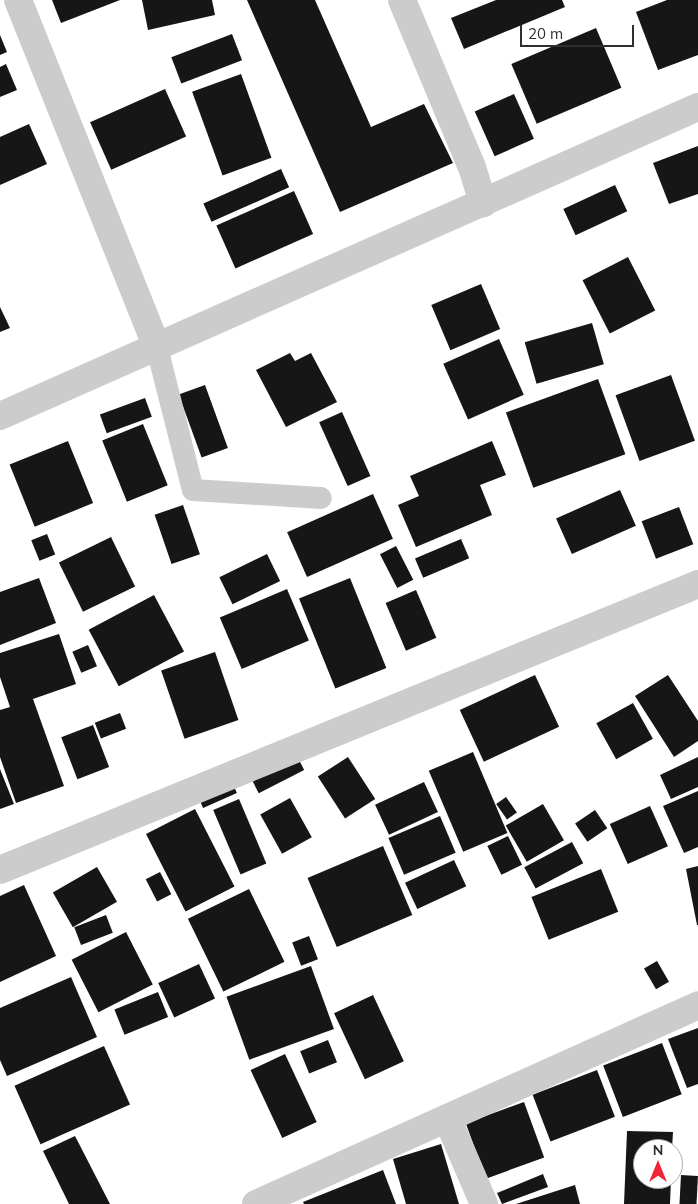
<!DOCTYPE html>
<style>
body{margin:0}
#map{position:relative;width:698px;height:1204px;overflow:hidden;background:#fff;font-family:Mulish,sans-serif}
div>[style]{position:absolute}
.building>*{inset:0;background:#161616;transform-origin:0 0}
.service>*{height:22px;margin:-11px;padding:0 11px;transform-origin:11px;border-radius:11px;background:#ccc}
.minor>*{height:28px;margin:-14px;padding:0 14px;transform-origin:14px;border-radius:14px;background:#ccc}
span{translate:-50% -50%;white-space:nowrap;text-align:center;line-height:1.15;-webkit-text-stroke:5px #fff;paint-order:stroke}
.north{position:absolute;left:633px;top:1139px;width:50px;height:50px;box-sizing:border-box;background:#fff;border:1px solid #acacac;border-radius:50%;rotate:0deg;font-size:14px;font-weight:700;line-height:20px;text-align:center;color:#2f2f2f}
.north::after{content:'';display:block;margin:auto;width:18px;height:22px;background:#f02638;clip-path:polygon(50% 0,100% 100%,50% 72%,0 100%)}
.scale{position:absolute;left:520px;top:25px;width:114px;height:22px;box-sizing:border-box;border:2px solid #2f2f2f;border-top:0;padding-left:6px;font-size:15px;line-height:18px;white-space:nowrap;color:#2f2f2f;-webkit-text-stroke:4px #fff;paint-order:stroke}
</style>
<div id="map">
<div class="building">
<i style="clip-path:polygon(52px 0,120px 0,61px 23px)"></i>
<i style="clip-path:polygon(142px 0,212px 0,215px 15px,148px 30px)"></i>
<i style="clip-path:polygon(247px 0,315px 0,371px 127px,424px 104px,453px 163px,340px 212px)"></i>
<i style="clip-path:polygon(496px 0,562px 0,565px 7px,464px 49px,451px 18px)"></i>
<i style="clip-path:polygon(667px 0,698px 0,698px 55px,658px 70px,636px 12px)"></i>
<i style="left:596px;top:28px;width:65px;height:92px;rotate:67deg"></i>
<i style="left:232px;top:34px;width:28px;height:65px;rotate:69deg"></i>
<i style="clip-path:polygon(0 35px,7px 52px,0 55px)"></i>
<i style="clip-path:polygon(6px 64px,17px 90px,0 97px,0 67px)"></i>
<i style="left:241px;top:74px;width:89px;height:52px;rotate:70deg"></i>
<i style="left:165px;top:89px;width:52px;height:82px;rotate:66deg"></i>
<i style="left:514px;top:94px;width:49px;height:43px;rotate:66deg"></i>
<i style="clip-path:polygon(29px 124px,47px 164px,0 185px,0 137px)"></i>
<i style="clip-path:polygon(698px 146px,698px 194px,669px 204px,653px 163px)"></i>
<i style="left:281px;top:169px;width:20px;height:85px;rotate:66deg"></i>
<i style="left:615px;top:185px;width:29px;height:57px;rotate:65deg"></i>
<i style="left:294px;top:191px;width:47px;height:85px;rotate:66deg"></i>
<i style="left:628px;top:257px;width:60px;height:51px;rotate:63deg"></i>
<i style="left:481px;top:284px;width:49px;height:54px;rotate:67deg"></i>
<i style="clip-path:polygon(0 307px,10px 328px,0 332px)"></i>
<i style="left:592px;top:323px;width:43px;height:70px;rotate:74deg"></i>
<i style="left:499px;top:339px;width:61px;height:61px;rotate:66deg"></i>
<i style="clip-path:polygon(290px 353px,295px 361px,311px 353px,337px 402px,286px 427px,256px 370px)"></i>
<i style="left:671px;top:375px;width:70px;height:59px;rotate:70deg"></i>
<i style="left:598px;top:379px;width:80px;height:98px;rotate:70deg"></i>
<i style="left:205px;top:385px;width:67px;height:28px;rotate:70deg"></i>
<i style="left:145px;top:398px;width:20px;height:48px;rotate:70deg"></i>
<i style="left:342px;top:412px;width:70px;height:25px;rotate:66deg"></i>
<i style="left:143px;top:424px;width:66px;height:44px;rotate:68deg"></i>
<i style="left:68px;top:441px;width:67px;height:63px;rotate:68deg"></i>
<i style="clip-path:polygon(492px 441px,506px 475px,480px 485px,492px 515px,416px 547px,398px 505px,419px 496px,410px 476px)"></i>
<i style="left:620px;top:490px;width:39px;height:70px;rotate:66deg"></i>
<i style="left:373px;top:494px;width:49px;height:94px;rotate:66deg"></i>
<i style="left:183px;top:505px;width:52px;height:30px;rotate:71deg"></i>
<i style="left:679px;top:507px;width:40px;height:40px;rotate:69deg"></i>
<i style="left:47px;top:534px;width:22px;height:17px;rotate:68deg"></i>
<i style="left:111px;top:537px;width:55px;height:58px;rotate:64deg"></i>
<i style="left:461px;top:539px;width:21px;height:50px;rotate:67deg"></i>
<i style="left:396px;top:546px;width:38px;height:18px;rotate:63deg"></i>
<i style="left:267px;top:554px;width:30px;height:53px;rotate:64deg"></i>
<i style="clip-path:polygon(39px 578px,56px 623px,0 645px,0 592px)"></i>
<i style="left:350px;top:578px;width:97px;height:55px;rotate:68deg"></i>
<i style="left:287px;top:589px;width:56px;height:73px;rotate:67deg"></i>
<i style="left:416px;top:590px;width:52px;height:33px;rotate:67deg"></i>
<i style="left:154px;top:595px;width:64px;height:74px;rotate:62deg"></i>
<i style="clip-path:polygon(59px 634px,76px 684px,33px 699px,64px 786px,16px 803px,0 757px,0 710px,10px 707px,0 677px,0 653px)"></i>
<i style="left:88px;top:645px;width:23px;height:17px;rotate:67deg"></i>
<i style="left:215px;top:652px;width:72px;height:57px;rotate:71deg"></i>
<i style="left:535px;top:675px;width:57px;height:83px;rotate:65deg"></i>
<i style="clip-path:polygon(668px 675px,698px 721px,698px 741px,674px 757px,635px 696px)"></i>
<i style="left:633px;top:703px;width:41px;height:42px;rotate:61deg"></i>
<i style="left:120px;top:713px;width:17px;height:27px;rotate:69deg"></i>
<i style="left:93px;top:725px;width:45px;height:34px;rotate:69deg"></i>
<i style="left:473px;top:752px;width:88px;height:48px;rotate:67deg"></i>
<i style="left:296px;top:754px;width:18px;height:51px;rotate:63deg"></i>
<i style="left:348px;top:757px;width:50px;height:36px;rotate:57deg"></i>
<i style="clip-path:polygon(698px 757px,698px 787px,671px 799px,660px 775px)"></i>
<i style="clip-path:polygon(0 769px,14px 804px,0 809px)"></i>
<i style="left:232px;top:782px;width:12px;height:37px;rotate:66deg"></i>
<i style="left:424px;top:782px;width:33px;height:54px;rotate:65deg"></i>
<i style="clip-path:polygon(698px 791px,698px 847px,684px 853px,663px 806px)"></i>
<i style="left:506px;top:797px;width:19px;height:12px;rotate:55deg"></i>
<i style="left:290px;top:798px;width:45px;height:34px;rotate:61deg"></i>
<i style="left:239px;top:799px;width:70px;height:28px;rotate:67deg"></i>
<i style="left:543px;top:804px;width:42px;height:43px;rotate:60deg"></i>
<i style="left:650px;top:806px;width:44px;height:44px;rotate:66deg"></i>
<i style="left:195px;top:809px;width:87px;height:55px;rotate:63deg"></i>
<i style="left:595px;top:810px;width:22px;height:24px;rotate:56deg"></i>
<i style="left:440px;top:816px;width:40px;height:56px;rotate:67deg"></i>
<i style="left:508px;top:836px;width:32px;height:23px;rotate:64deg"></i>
<i style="left:572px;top:842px;width:24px;height:54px;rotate:62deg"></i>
<i style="left:383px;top:846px;width:75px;height:82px;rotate:67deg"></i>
<i style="left:454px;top:860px;width:29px;height:54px;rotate:65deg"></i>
<i style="clip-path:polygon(698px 866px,698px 925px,697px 925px,686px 869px)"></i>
<i style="left:97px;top:867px;width:40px;height:51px;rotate:60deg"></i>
<i style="left:601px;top:869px;width:46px;height:75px;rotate:68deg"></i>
<i style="left:160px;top:872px;width:25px;height:16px;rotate:63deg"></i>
<i style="clip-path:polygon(24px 885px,56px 956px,0 982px,0 896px)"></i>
<i style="left:249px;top:889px;width:81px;height:68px;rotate:64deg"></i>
<i style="left:106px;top:915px;width:19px;height:34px;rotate:69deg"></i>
<i style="left:126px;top:932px;width:59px;height:61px;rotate:63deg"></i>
<i style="left:309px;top:936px;width:25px;height:18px;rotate:69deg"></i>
<i style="left:657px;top:961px;width:24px;height:15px;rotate:60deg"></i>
<i style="left:199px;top:964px;width:38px;height:45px;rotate:65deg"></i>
<i style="left:311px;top:966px;width:67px;height:90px;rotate:70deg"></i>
<i style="clip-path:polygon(71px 977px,97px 1037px,7px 1076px,0 1060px,0 1008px)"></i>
<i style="left:158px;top:992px;width:27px;height:47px;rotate:68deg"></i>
<i style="left:373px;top:995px;width:73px;height:43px;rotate:65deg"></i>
<i style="clip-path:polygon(698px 1028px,698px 1084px,687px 1088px,668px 1039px)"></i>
<i style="left:328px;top:1040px;width:24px;height:30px;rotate:68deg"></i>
<i style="left:662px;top:1043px;width:55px;height:63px;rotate:69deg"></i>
<i style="left:104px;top:1046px;width:64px;height:98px;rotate:66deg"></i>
<i style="left:285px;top:1054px;width:75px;height:38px;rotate:65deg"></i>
<i style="left:597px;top:1070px;width:50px;height:69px;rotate:69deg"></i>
<i style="left:524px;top:1102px;width:59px;height:62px;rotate:70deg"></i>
<i style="clip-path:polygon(627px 1131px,673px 1132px,672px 1149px,643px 1149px,643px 1179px,671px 1179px,670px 1204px,624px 1204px)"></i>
<i style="clip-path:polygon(75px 1136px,110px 1204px,69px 1204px,43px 1151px)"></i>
<i style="clip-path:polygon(441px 1144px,459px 1204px,406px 1204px,393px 1159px)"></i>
<i style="clip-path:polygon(383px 1170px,396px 1204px,304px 1204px,303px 1202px)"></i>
<i style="clip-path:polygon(543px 1174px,548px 1187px,502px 1204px,497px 1193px)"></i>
<i style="left:681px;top:1175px;width:17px;height:29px;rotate:3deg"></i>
<i style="clip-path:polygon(575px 1185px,580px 1204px,516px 1204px)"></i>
</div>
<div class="service">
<i style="left:157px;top:348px;width:146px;rotate:75.8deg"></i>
<i style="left:193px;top:490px;width:128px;rotate:3.6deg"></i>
</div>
<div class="minor">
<i style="left:18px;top:0;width:375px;rotate:68.2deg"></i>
<i style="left:402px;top:0;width:181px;rotate:67.3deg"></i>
<i style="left:472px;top:167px;width:38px;rotate:73deg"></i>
<i style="left:0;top:416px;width:763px;rotate:-23.88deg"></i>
<i style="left:0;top:870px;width:754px;rotate:-22.28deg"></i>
<i style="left:447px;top:1118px;width:94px;rotate:66.7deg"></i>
<i style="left:256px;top:1204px;width:485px;rotate:-24.2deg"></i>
</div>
<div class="north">N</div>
<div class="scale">20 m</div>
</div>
